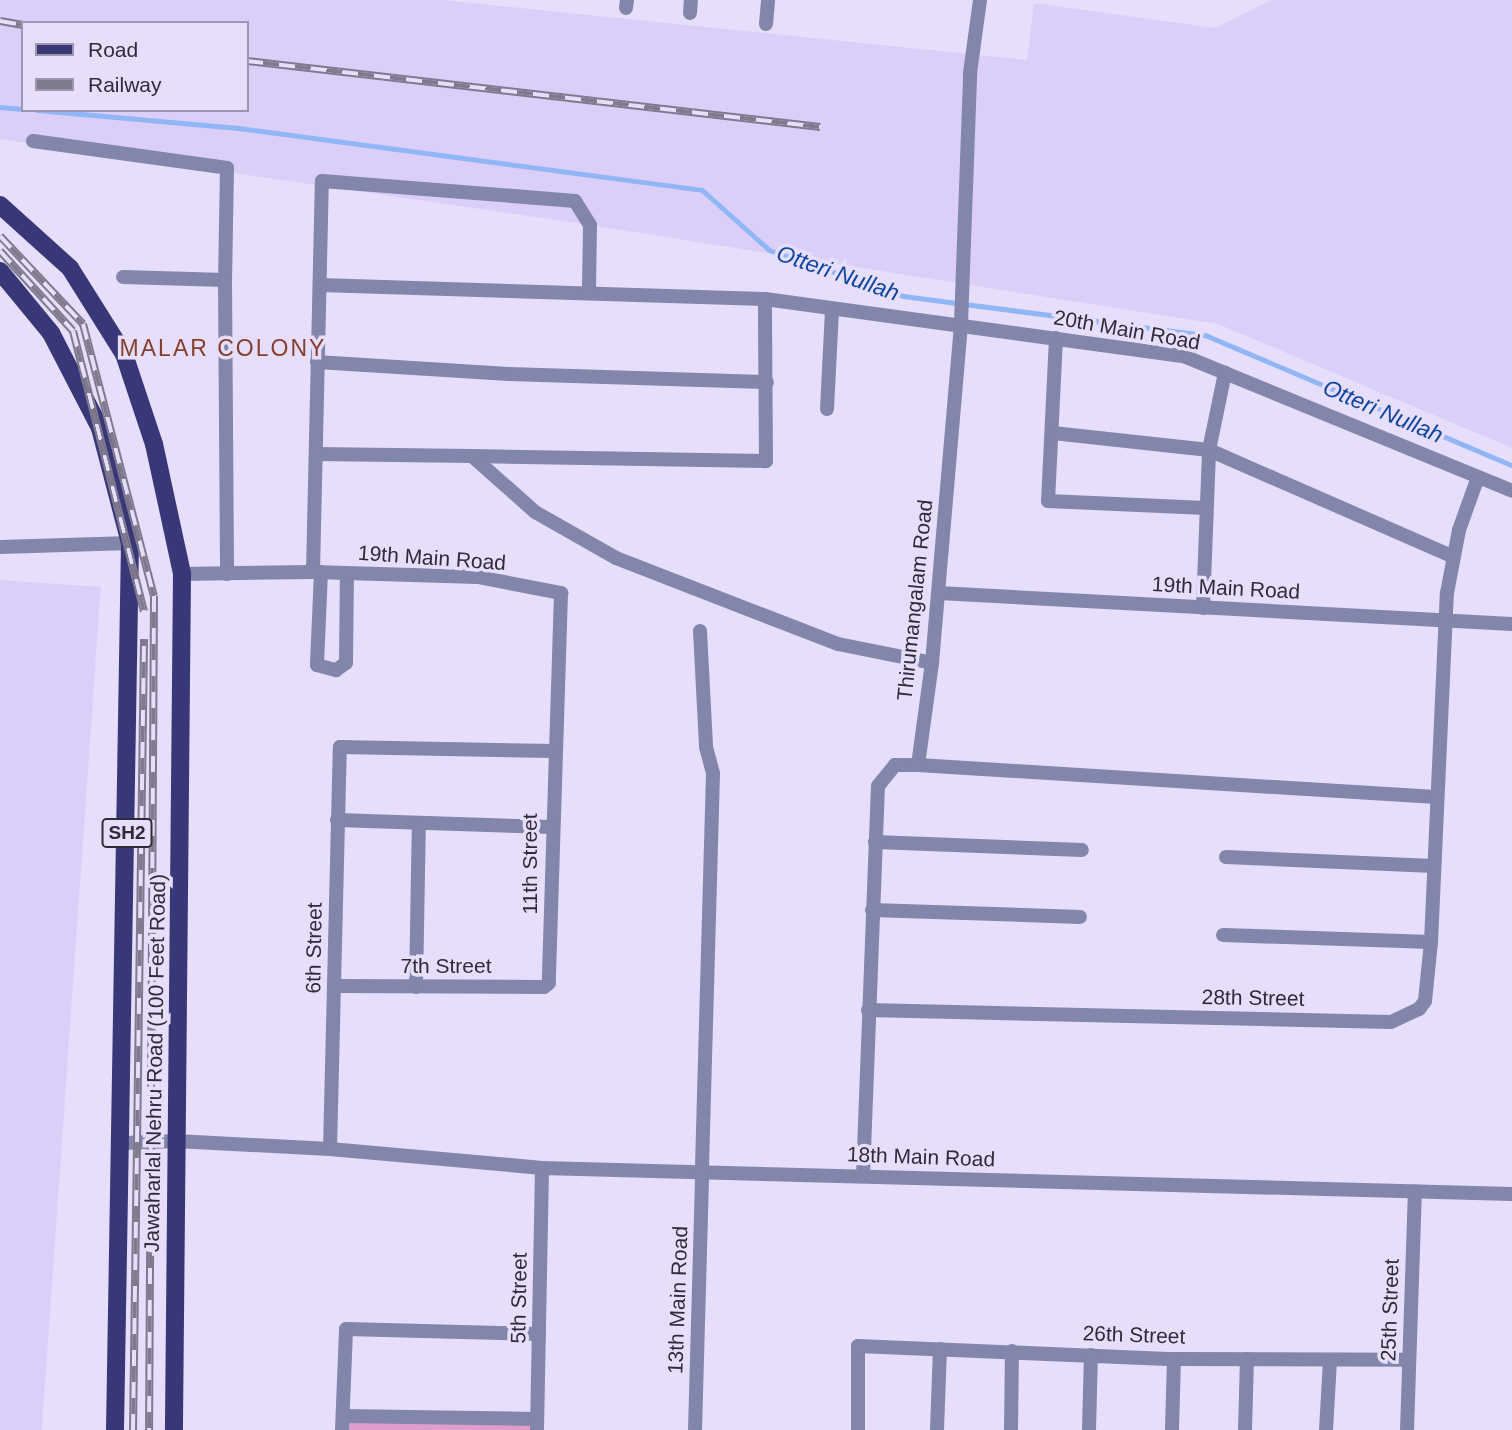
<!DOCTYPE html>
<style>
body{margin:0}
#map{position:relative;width:1512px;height:1430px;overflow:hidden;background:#e6defa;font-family:Arial,sans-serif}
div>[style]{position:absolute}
.built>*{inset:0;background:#dbcff9;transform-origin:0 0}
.green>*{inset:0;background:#df9dcc}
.stream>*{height:5px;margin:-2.5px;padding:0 2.5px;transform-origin:2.5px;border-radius:2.5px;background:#90b6f5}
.minor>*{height:14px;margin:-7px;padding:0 7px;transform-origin:7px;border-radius:7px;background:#8286ab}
.tertiary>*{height:14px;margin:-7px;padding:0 7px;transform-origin:7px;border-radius:7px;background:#8286ab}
.primary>*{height:18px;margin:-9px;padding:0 9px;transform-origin:9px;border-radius:9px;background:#383878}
.rail>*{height:8px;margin-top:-4px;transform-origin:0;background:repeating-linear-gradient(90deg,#e6defa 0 16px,#807a8e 0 32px);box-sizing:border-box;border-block:2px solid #807a8e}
span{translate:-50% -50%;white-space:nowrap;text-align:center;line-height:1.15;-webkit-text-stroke:7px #e6defa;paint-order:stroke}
.shield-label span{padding:2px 5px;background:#e6defa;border:2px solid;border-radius:5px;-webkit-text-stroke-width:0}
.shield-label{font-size:19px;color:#2f2b38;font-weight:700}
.street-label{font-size:21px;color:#2f2b38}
.water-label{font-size:23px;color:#0e459e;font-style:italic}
.neighbourhood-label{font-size:23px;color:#853f2e;letter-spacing:2px}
.legend{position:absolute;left:21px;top:21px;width:228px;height:91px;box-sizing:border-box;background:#e6defa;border:2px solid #9d96ac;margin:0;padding:9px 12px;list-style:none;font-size:21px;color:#2f2b38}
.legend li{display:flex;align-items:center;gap:14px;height:35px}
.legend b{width:35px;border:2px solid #9d96ac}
</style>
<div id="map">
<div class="built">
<i style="clip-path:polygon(evenodd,0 0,442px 0,1027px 60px,1034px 3px,1215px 28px,1272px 0,1512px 0,1512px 448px,1218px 324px,590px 225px,0 139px,0 0,23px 23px,247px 23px,247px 110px,23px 110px,23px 23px)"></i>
<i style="left:0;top:580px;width:101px;height:850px;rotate:4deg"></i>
</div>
<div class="green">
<i style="clip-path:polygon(343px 1416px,537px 1419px,535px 1430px,342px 1430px)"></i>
</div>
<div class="stream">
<i style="left:0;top:107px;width:23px;rotate:5deg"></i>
<i style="left:37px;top:110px;width:202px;rotate:5.1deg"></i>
<i style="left:238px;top:128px;width:468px;rotate:7.6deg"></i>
<i style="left:702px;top:190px;width:90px;rotate:41.8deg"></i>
<i style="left:769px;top:250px;width:142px;rotate:18.9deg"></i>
<i style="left:903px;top:296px;width:305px;rotate:7.4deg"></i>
<i style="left:1205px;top:335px;width:333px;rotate:23deg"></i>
</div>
<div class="minor">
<i style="left:626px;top:8px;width:8px;rotate:-83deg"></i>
<i style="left:690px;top:13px;width:13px;rotate:-86deg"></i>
<i style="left:766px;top:24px;width:24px;rotate:-85deg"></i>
<i style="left:33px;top:141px;width:196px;rotate:7.9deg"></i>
<i style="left:227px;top:168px;width:112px;rotate:91deg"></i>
<i style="left:123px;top:277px;width:102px;rotate:1.7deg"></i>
<i style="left:225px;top:280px;width:294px;rotate:89.6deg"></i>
<i style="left:320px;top:285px;width:445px;rotate:1.8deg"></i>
<i style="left:765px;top:299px;width:425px;rotate:7.8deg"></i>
<i style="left:1186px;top:357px;width:352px;rotate:22.3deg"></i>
<i style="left:1056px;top:338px;width:163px;rotate:92.8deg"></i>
<i style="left:1048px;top:501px;width:158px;rotate:2.5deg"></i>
<i style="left:317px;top:362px;width:192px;rotate:3.6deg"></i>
<i style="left:509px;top:374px;width:258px;rotate:1.8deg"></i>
<i style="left:827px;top:409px;width:98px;rotate:-87.1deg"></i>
<i style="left:1053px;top:433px;width:157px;rotate:6.2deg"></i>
<i style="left:1209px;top:450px;width:265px;rotate:23.6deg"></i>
<i style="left:316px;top:454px;width:156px;rotate:0.7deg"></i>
<i style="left:472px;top:456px;width:84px;rotate:41.6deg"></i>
<i style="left:535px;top:512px;width:93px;rotate:29.6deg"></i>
<i style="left:616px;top:558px;width:238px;rotate:21.2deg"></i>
<i style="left:838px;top:644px;width:96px;rotate:11.4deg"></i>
<i style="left:472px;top:456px;width:294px;rotate:1deg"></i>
<i style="left:766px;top:461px;width:162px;rotate:-90.4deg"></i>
<i style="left:0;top:547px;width:130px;rotate:-1.8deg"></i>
<i style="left:313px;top:572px;width:391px;rotate:-88.7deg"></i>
<i style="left:322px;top:181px;width:254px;rotate:4.5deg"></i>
<i style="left:575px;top:201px;width:28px;rotate:58deg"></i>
<i style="left:590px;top:225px;width:67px;rotate:90.9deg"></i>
<i style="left:321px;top:572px;width:93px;rotate:92.5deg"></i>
<i style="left:317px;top:665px;width:20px;rotate:15deg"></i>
<i style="left:336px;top:670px;width:12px;rotate:-35deg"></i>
<i style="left:346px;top:663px;width:90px;rotate:-89.4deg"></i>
<i style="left:182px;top:574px;width:131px;rotate:-0.9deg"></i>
<i style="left:313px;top:572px;width:165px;rotate:1.7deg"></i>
<i style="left:478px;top:577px;width:85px;rotate:10.9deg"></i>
<i style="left:561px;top:593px;width:390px;rotate:91.8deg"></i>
<i style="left:549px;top:983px;width:6px;rotate:141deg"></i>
<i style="left:544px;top:987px;width:209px;rotate:-179.7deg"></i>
<i style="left:939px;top:593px;width:574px;rotate:3.1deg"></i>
<i style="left:1203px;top:608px;width:158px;rotate:-87.8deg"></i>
<i style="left:1209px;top:450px;width:79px;rotate:-78.3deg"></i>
<i style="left:700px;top:631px;width:116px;rotate:87deg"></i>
<i style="left:706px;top:747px;width:27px;rotate:75deg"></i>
<i style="left:713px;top:773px;width:399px;rotate:91.6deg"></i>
<i style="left:918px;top:765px;width:519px;rotate:3.54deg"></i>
<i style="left:337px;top:820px;width:214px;rotate:1.9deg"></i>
<i style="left:875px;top:842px;width:207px;rotate:2.2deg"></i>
<i style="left:1226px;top:857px;width:208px;rotate:2.5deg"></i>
<i style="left:872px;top:910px;width:208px;rotate:1.9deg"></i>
<i style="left:1223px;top:935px;width:208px;rotate:1.9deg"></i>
<i style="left:416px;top:987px;width:164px;rotate:-89deg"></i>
<i style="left:868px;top:1010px;width:523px;rotate:1.31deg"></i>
<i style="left:1391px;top:1022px;width:31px;rotate:-25deg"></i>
<i style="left:1419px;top:1009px;width:10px;rotate:-53deg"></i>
<i style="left:1425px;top:1001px;width:59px;rotate:-84.2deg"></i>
<i style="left:1431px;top:942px;width:349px;rotate:-87.4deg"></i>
<i style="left:1447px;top:593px;width:64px;rotate:-79.2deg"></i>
<i style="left:1459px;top:530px;width:56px;rotate:-70.3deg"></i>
<i style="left:330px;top:1149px;width:402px;rotate:-88.6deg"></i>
<i style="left:340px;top:747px;width:214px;rotate:1.1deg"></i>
<i style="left:343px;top:1416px;width:194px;rotate:0.9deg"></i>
<i style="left:342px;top:1430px;width:101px;rotate:-87.7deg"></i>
<i style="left:346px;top:1329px;width:193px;rotate:1.5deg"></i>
<i style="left:537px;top:1430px;width:262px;rotate:-88.9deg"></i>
<i style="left:858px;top:1430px;width:84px;rotate:-90deg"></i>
<i style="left:858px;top:1346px;width:316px;rotate:2.4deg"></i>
<i style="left:1174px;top:1359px;width:235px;rotate:0.2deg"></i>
<i style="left:937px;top:1430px;width:81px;rotate:-87.9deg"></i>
<i style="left:1011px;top:1430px;width:79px;rotate:-89.3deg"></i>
<i style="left:1089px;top:1430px;width:75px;rotate:-88.5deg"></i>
<i style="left:1172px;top:1430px;width:71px;rotate:-88.4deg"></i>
<i style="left:1245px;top:1430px;width:71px;rotate:-88.4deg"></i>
<i style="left:1326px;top:1430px;width:70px;rotate:-86.7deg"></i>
<i style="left:1407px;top:1430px;width:239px;rotate:-88.1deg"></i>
</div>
<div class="tertiary">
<i style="left:123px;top:1143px;width:53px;rotate:-2.2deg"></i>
<i style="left:176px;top:1141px;width:154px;rotate:3deg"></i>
<i style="left:330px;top:1149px;width:213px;rotate:5.1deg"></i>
<i style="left:542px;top:1168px;width:970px;rotate:1.54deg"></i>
<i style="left:863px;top:1176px;width:390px;rotate:-87.8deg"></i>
<i style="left:878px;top:786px;width:27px;rotate:-51deg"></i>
<i style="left:895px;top:765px;width:23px"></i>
<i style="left:918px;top:765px;width:103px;rotate:-82.2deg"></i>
<i style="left:932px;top:663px;width:340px;rotate:-85.1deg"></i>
<i style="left:961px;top:324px;width:251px;rotate:-87.9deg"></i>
<i style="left:970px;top:73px;width:74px;rotate:-82.2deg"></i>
<i style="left:695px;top:1430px;width:258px;rotate:-88.4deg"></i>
</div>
<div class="primary">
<i style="left:0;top:205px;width:94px;rotate:42deg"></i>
<i style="left:70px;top:268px;width:102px;rotate:57.9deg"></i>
<i style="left:124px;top:354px;width:95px;rotate:71.6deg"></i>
<i style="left:154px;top:444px;width:133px;rotate:77.8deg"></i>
<i style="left:182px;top:574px;width:856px;rotate:90.54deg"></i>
<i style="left:0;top:271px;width:80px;rotate:50.6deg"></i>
<i style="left:51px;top:333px;width:107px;rotate:62.7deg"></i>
<i style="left:100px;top:428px;width:119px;rotate:75.4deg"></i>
<i style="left:130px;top:543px;width:887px;rotate:90.97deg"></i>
</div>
<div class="rail">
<i style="left:0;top:21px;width:23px;rotate:10deg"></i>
<i style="left:247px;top:61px;width:577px;rotate:6.57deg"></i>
<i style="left:0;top:236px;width:121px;rotate:46.7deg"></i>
<i style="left:83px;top:324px;width:281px;rotate:75.4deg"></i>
<i style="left:154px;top:596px;width:834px;rotate:90.34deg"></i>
<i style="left:0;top:251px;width:108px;rotate:47.6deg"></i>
<i style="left:73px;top:331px;width:289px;rotate:75.8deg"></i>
<i style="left:133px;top:1430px;width:791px;rotate:-89.2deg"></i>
</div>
<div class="shield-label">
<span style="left:127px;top:833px">SH2</span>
</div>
<div class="street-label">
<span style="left:1127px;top:330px;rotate:10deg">20th Main Road</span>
<span style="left:432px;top:558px;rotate:4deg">19th Main Road</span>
<span style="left:1226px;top:588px;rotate:3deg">19th Main Road</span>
<span style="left:915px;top:600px;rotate:-84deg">Thirumangalam Road</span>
<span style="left:530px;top:864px;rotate:-90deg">11th Street</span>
<span style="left:314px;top:948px;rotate:-89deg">6th Street</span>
<span style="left:446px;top:966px">7th Street</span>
<span style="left:1253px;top:998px;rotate:1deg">28th Street</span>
<span style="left:155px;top:1063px;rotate:-89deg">Jawaharlal Nehru Road (100 Feet Road)</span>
<span style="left:921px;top:1157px;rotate:2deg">18th Main Road</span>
<span style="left:519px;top:1298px;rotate:-89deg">5th Street</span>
<span style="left:678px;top:1300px;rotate:-88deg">13th Main Road</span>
<span style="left:1390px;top:1310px;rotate:-88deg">25th Street</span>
<span style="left:1134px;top:1335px;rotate:2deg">26th Street</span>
</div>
<div class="water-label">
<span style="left:838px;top:273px;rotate:19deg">Otteri Nullah</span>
<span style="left:1383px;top:411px;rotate:23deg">Otteri Nullah</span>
</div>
<div class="neighbourhood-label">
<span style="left:223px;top:348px">MALAR COLONY</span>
</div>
<ul class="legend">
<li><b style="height:9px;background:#383878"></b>Road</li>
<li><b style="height:9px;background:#807a8e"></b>Railway</li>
</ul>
</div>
